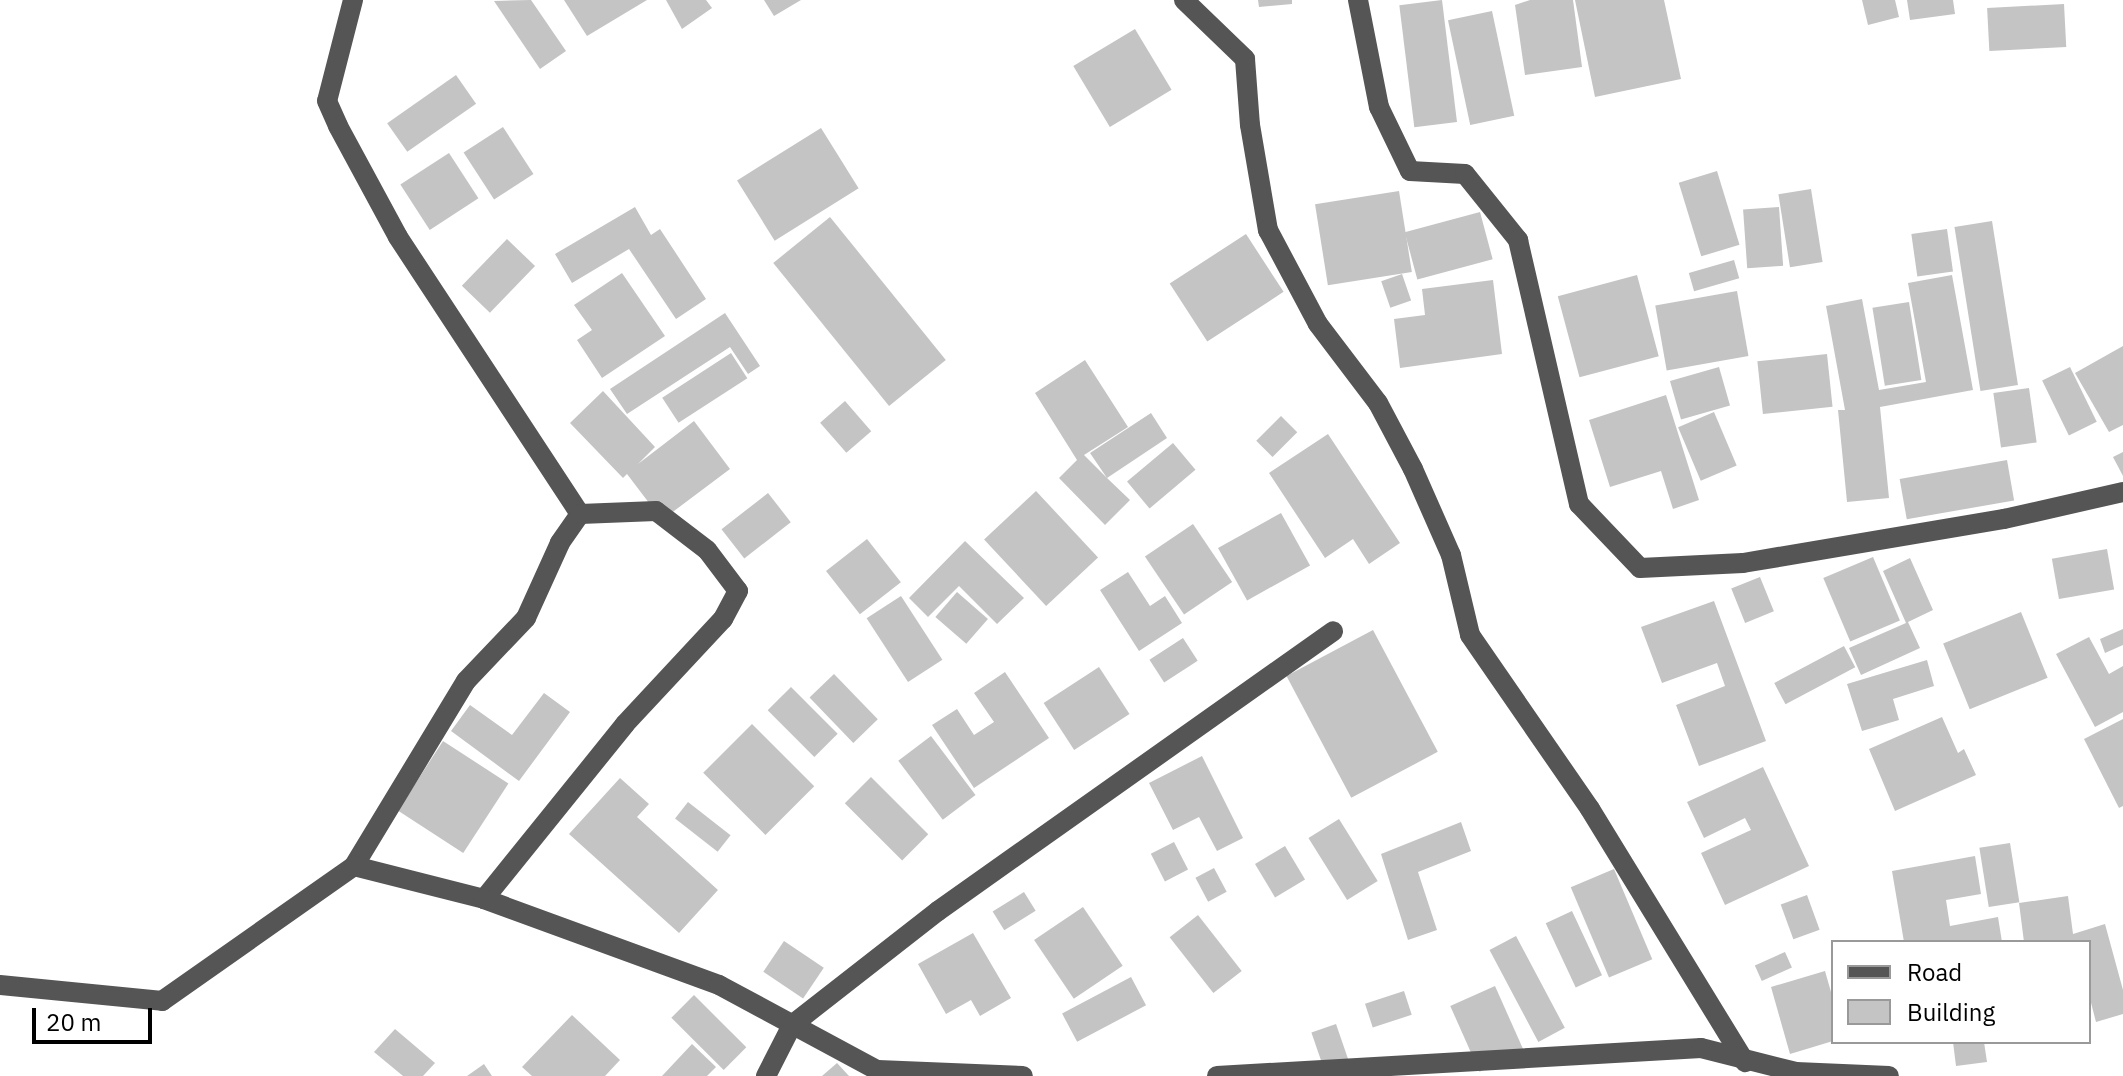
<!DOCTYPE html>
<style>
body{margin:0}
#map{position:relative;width:2123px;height:1076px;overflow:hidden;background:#fff;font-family:"IBM Plex Sans",sans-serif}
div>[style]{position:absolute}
.building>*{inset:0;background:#c4c4c4;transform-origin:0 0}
.minor>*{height:20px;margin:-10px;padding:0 10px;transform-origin:10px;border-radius:10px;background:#555}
span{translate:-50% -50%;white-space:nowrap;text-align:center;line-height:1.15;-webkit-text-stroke:7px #fff;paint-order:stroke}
.legend{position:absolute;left:1831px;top:940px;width:260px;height:104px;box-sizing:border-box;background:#fff;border:2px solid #999;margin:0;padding:10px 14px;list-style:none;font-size:24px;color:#000}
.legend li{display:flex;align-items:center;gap:16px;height:40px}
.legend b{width:40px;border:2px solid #999}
.scale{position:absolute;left:32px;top:1008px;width:120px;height:36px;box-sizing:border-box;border:4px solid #000;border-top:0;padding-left:10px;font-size:24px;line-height:28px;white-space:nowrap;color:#000;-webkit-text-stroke:6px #fff;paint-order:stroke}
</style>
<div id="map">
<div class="building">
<i style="clip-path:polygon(531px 0,566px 51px,540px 69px,494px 1px)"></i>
<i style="clip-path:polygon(564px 0,647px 0,587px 36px)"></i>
<i style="clip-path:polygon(666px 0,706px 0,712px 8px,682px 29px)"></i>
<i style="clip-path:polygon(764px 0,801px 0,774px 16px)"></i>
<i style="clip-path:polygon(1258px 0,1292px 0,1292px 4px,1259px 7px)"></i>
<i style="left:1442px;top:0;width:123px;height:43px;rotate:83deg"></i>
<i style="clip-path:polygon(1530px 0,1573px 0,1582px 67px,1525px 75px,1515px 5px)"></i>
<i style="clip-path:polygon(1575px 0,1664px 0,1681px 79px,1595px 97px)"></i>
<i style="clip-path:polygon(1862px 0,1895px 0,1899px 17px,1868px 25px)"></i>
<i style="clip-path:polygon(1907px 0,1953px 0,1955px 14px,1910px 20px)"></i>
<i style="left:2064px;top:4px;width:43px;height:77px;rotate:87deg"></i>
<i style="left:1492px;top:11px;width:107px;height:45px;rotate:78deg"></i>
<i style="left:1135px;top:29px;width:71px;height:72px;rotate:59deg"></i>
<i style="left:456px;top:75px;width:35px;height:84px;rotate:55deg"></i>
<i style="left:503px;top:127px;width:56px;height:47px;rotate:57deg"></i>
<i style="left:821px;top:128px;width:71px;height:99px;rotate:58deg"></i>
<i style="left:449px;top:153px;width:54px;height:58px;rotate:57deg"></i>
<i style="left:1717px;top:171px;width:77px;height:40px;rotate:73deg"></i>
<i style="left:1811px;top:189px;width:74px;height:33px;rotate:81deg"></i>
<i style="left:1399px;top:191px;width:82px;height:85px;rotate:81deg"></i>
<i style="clip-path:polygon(635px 207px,651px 235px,660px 229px,706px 299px,676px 319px,629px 249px,572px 283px,555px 254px)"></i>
<i style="left:1779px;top:207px;width:59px;height:36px;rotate:86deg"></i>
<i style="left:1480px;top:212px;width:49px;height:78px;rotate:75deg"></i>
<i style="left:830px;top:217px;width:184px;height:73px;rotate:51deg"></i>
<i style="left:1992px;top:221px;width:166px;height:38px;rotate:81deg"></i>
<i style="left:1947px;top:229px;width:43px;height:36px;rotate:82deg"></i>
<i style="left:1246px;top:234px;width:69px;height:91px;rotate:57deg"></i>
<i style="left:507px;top:239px;width:39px;height:65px;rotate:44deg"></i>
<i style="left:1734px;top:260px;width:19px;height:47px;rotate:74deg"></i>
<i style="clip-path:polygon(622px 273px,665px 336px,602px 378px,577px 340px,592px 330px,574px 305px)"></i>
<i style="left:1402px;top:274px;width:28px;height:22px;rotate:71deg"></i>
<i style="left:1637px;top:275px;width:84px;height:82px;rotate:75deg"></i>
<i style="clip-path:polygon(1952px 275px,1973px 390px,1880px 407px,1889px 498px,1847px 502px,1838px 410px,1845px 410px,1826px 306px,1862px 299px,1879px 390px,1926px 382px,1908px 283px)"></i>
<i style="clip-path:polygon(1493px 280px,1502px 354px,1400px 368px,1394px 319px,1425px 315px,1422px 289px)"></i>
<i style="left:1737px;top:291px;width:66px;height:83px;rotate:80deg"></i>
<i style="left:1909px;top:302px;width:79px;height:37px;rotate:81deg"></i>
<i style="clip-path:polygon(725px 313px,760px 366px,748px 374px,730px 347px,627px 414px,610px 389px)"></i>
<i style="clip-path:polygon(2123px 346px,2123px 425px,2109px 432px,2075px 373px)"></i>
<i style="left:731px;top:353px;width:30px;height:82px;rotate:57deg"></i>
<i style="left:1827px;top:354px;width:53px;height:70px;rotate:84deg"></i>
<i style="clip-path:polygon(1085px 360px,1128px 427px,1084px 455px,1107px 478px,1090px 453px,1151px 413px,1167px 438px,1107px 478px,1130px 500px,1105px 525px,1059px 478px,1077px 460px,1035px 393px)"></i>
<i style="left:1719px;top:367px;width:40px;height:51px;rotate:74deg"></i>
<i style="left:2070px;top:367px;width:61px;height:31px;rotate:64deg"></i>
<i style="left:2029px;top:388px;width:55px;height:36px;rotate:82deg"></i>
<i style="clip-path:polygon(603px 391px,655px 447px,638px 464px,694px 421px,730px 469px,662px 520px,627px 474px,623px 478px,570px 423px)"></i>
<i style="clip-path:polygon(1666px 395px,1699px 500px,1673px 509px,1661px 471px,1610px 487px,1589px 420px)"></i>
<i style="left:845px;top:401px;width:40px;height:33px;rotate:49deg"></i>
<i style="left:1714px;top:412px;width:58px;height:39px;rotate:67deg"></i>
<i style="left:1281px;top:416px;width:23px;height:35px;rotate:45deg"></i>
<i style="clip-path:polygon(1328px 434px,1400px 543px,1369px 564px,1353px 539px,1325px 558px,1269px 473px)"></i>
<i style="left:1173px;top:443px;width:35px;height:60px;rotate:50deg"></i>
<i style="clip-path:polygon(2123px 452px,2123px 476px,2113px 457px)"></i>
<i style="left:2007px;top:460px;width:41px;height:109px;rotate:80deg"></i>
<i style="left:1036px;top:491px;width:91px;height:71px;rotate:47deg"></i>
<i style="left:768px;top:493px;width:37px;height:59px;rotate:52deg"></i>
<i style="left:1281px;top:513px;width:60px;height:72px;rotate:61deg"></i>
<i style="left:1193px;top:524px;width:70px;height:58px;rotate:56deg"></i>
<i style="left:867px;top:539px;width:55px;height:52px;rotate:52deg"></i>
<i style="clip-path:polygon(965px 541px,1024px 598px,997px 624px,959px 586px,928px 617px,909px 598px)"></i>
<i style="left:2107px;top:549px;width:41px;height:56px;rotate:80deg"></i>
<i style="left:1873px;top:557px;width:69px;height:54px;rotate:67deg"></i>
<i style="clip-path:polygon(1910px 558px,1933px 610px,1908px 622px,1920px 648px,1861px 675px,1849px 648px,1906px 623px,1883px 571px)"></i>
<i style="clip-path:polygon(1128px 572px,1150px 606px,1165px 596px,1182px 623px,1139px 651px,1100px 590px)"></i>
<i style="left:1760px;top:577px;width:37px;height:31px;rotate:68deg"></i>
<i style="left:957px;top:592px;width:41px;height:33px;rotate:41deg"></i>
<i style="left:901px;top:596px;width:76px;height:41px;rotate:57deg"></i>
<i style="clip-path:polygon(1714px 601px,1766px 741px,1699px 766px,1676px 705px,1725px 686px,1717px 663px,1662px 683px,1641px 627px)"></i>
<i style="left:2021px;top:612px;width:71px;height:84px;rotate:68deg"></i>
<i style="clip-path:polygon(2123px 629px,2123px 645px,2105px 653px,2100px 639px)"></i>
<i style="left:1373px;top:630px;width:138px;height:98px;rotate:62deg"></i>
<i style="clip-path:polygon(2089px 637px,2109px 674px,2123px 666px,2123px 712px,2095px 727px,2056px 654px)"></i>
<i style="left:1183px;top:638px;width:27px;height:40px;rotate:57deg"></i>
<i style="left:1844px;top:646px;width:24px;height:79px;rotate:62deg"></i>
<i style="clip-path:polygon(1927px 660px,1934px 686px,1893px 699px,1899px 720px,1862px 731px,1847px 684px)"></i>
<i style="left:1099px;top:667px;width:56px;height:66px;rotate:57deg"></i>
<i style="clip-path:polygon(1005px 672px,1049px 738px,974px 788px,932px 725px,957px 709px,974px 735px,994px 722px,974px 693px)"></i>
<i style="left:834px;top:674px;width:63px;height:34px;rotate:46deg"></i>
<i style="left:791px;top:687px;width:66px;height:33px;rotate:45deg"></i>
<i style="clip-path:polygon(544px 693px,570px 712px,519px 781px,451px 731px,470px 705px,512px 735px)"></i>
<i style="clip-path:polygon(1942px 717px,1958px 753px,1964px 749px,1976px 775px,1895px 811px,1869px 749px)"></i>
<i style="clip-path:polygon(2123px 719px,2123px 806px,2119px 808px,2084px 739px)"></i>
<i style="left:752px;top:724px;width:88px;height:69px;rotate:45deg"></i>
<i style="left:931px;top:736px;width:74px;height:41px;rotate:53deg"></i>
<i style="left:443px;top:741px;width:78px;height:83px;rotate:33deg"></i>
<i style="clip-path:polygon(1202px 756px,1243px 838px,1217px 851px,1199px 817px,1173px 830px,1149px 783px)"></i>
<i style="clip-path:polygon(1763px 767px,1809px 866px,1725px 905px,1701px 853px,1751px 830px,1745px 818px,1704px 838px,1687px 802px)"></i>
<i style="left:871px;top:777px;width:81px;height:37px;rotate:45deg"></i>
<i style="clip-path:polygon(620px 778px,649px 804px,637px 817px,718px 890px,679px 933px,569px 834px)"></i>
<i style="left:688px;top:802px;width:54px;height:21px;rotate:38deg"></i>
<i style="left:1339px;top:819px;width:73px;height:36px;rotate:58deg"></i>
<i style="clip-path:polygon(1461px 822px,1471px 851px,1418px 872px,1437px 930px,1408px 940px,1381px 854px)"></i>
<i style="left:1174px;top:842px;width:31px;height:26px;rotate:63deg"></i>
<i style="left:2010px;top:843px;width:60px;height:31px;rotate:81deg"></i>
<i style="left:1285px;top:846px;width:39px;height:35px;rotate:59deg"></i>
<i style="clip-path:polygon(1975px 856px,1981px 894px,1946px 900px,1950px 926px,1998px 917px,2002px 942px,1904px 942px,1892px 871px)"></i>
<i style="left:1214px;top:868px;width:27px;height:21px;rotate:62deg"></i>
<i style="left:1614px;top:869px;width:98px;height:47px;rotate:67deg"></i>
<i style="left:1024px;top:892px;width:22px;height:37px;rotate:58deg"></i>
<i style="left:1807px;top:895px;width:37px;height:28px;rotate:70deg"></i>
<i style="clip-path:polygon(2068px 896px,2073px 934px,2105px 924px,2123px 990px,2123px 1014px,2096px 1022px,2089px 995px,2089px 942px,2024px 942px,2019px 903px)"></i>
<i style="left:1083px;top:907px;width:71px;height:59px;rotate:56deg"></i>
<i style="left:1572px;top:911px;width:71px;height:29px;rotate:65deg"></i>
<i style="left:1198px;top:915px;width:71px;height:36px;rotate:52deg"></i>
<i style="clip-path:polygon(973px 933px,1011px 998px,980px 1016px,971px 1000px,946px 1014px,918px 964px)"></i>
<i style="left:1516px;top:936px;width:104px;height:30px;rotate:62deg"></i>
<i style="left:784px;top:941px;width:48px;height:37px;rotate:34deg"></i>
<i style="left:1785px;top:952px;width:17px;height:33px;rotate:66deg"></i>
<i style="clip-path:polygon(1825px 971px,1833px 999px,1833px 1041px,1790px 1054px,1771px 987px)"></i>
<i style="left:1131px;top:977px;width:32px;height:78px;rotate:62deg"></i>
<i style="left:1495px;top:986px;width:72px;height:49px;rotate:66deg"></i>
<i style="left:1404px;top:991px;width:25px;height:41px;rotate:72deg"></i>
<i style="left:694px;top:995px;width:74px;height:32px;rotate:45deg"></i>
<i style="clip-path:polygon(572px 1015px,620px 1060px,605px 1076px,532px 1076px,522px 1067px)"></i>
<i style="left:1336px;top:1024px;width:46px;height:26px;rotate:71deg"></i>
<i style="clip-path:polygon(395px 1029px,435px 1063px,423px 1076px,403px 1076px,374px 1052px)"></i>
<i style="clip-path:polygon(1953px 1042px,1984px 1042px,1987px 1062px,1956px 1066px)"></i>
<i style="clip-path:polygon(692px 1044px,716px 1067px,707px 1076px,662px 1076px)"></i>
<i style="clip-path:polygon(837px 1063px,849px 1076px,822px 1076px)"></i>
<i style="clip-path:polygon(484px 1064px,492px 1076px,467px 1076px)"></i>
</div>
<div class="minor">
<i style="left:353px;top:0;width:104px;rotate:104.4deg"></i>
<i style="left:327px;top:101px;width:27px;rotate:66deg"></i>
<i style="left:338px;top:126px;width:126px;rotate:61.6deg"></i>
<i style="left:398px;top:237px;width:331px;rotate:56.7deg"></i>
<i style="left:580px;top:514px;width:35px;rotate:125deg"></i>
<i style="left:560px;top:543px;width:82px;rotate:114.4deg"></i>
<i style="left:526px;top:618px;width:87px;rotate:133.6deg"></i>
<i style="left:466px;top:681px;width:216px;rotate:121.2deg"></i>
<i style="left:1184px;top:0;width:85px;rotate:44deg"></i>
<i style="left:1245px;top:59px;width:66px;rotate:85.7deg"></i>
<i style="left:1250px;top:125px;width:107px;rotate:80.3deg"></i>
<i style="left:1268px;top:230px;width:106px;rotate:62deg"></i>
<i style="left:1318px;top:324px;width:99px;rotate:52.8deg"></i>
<i style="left:1378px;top:403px;width:75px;rotate:62.1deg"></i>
<i style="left:1413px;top:469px;width:94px;rotate:66.2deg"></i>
<i style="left:1451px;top:555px;width:82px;rotate:76.6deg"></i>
<i style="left:1470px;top:635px;width:211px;rotate:55.4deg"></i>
<i style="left:1590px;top:809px;width:297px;rotate:58.5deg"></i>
<i style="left:1358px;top:0;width:109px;rotate:78.9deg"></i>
<i style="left:1379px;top:107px;width:71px;rotate:64.2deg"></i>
<i style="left:1410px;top:171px;width:55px;rotate:3.1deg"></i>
<i style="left:1465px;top:174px;width:85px;rotate:51.2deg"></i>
<i style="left:1518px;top:240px;width:271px;rotate:77deg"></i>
<i style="left:1579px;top:504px;width:88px;rotate:46.4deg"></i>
<i style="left:1640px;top:568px;width:103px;rotate:-2.8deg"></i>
<i style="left:1743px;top:563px;width:265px;rotate:-9.6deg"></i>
<i style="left:2004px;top:519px;width:122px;rotate:-12.8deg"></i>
<i style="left:484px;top:899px;width:225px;rotate:-51.1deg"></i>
<i style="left:625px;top:724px;width:144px;rotate:-47deg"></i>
<i style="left:723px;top:619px;width:32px;rotate:-62deg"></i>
<i style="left:738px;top:591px;width:51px;rotate:-127.1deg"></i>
<i style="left:707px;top:550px;width:64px;rotate:-142.6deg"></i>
<i style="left:656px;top:511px;width:76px;rotate:177.7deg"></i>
<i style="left:0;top:985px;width:163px;rotate:5.6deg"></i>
<i style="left:162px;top:1001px;width:235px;rotate:-35.1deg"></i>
<i style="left:354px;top:866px;width:134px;rotate:14.2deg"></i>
<i style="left:484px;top:899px;width:250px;rotate:20.1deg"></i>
<i style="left:719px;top:985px;width:192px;rotate:28.3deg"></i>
<i style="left:878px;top:1070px;width:145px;rotate:2.4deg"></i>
<i style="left:766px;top:1076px;width:57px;rotate:-63deg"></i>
<i style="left:792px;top:1025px;width:185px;rotate:-38deg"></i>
<i style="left:938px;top:911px;width:484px;rotate:-35.3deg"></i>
<i style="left:1217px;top:1076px;width:485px;rotate:-3.3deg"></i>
<i style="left:1701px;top:1048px;width:98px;rotate:14.2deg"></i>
<i style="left:1796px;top:1072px;width:93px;rotate:2.5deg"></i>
</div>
<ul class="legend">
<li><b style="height:10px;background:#555"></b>Road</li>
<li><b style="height:22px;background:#c4c4c4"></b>Building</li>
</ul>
<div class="scale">20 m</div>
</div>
